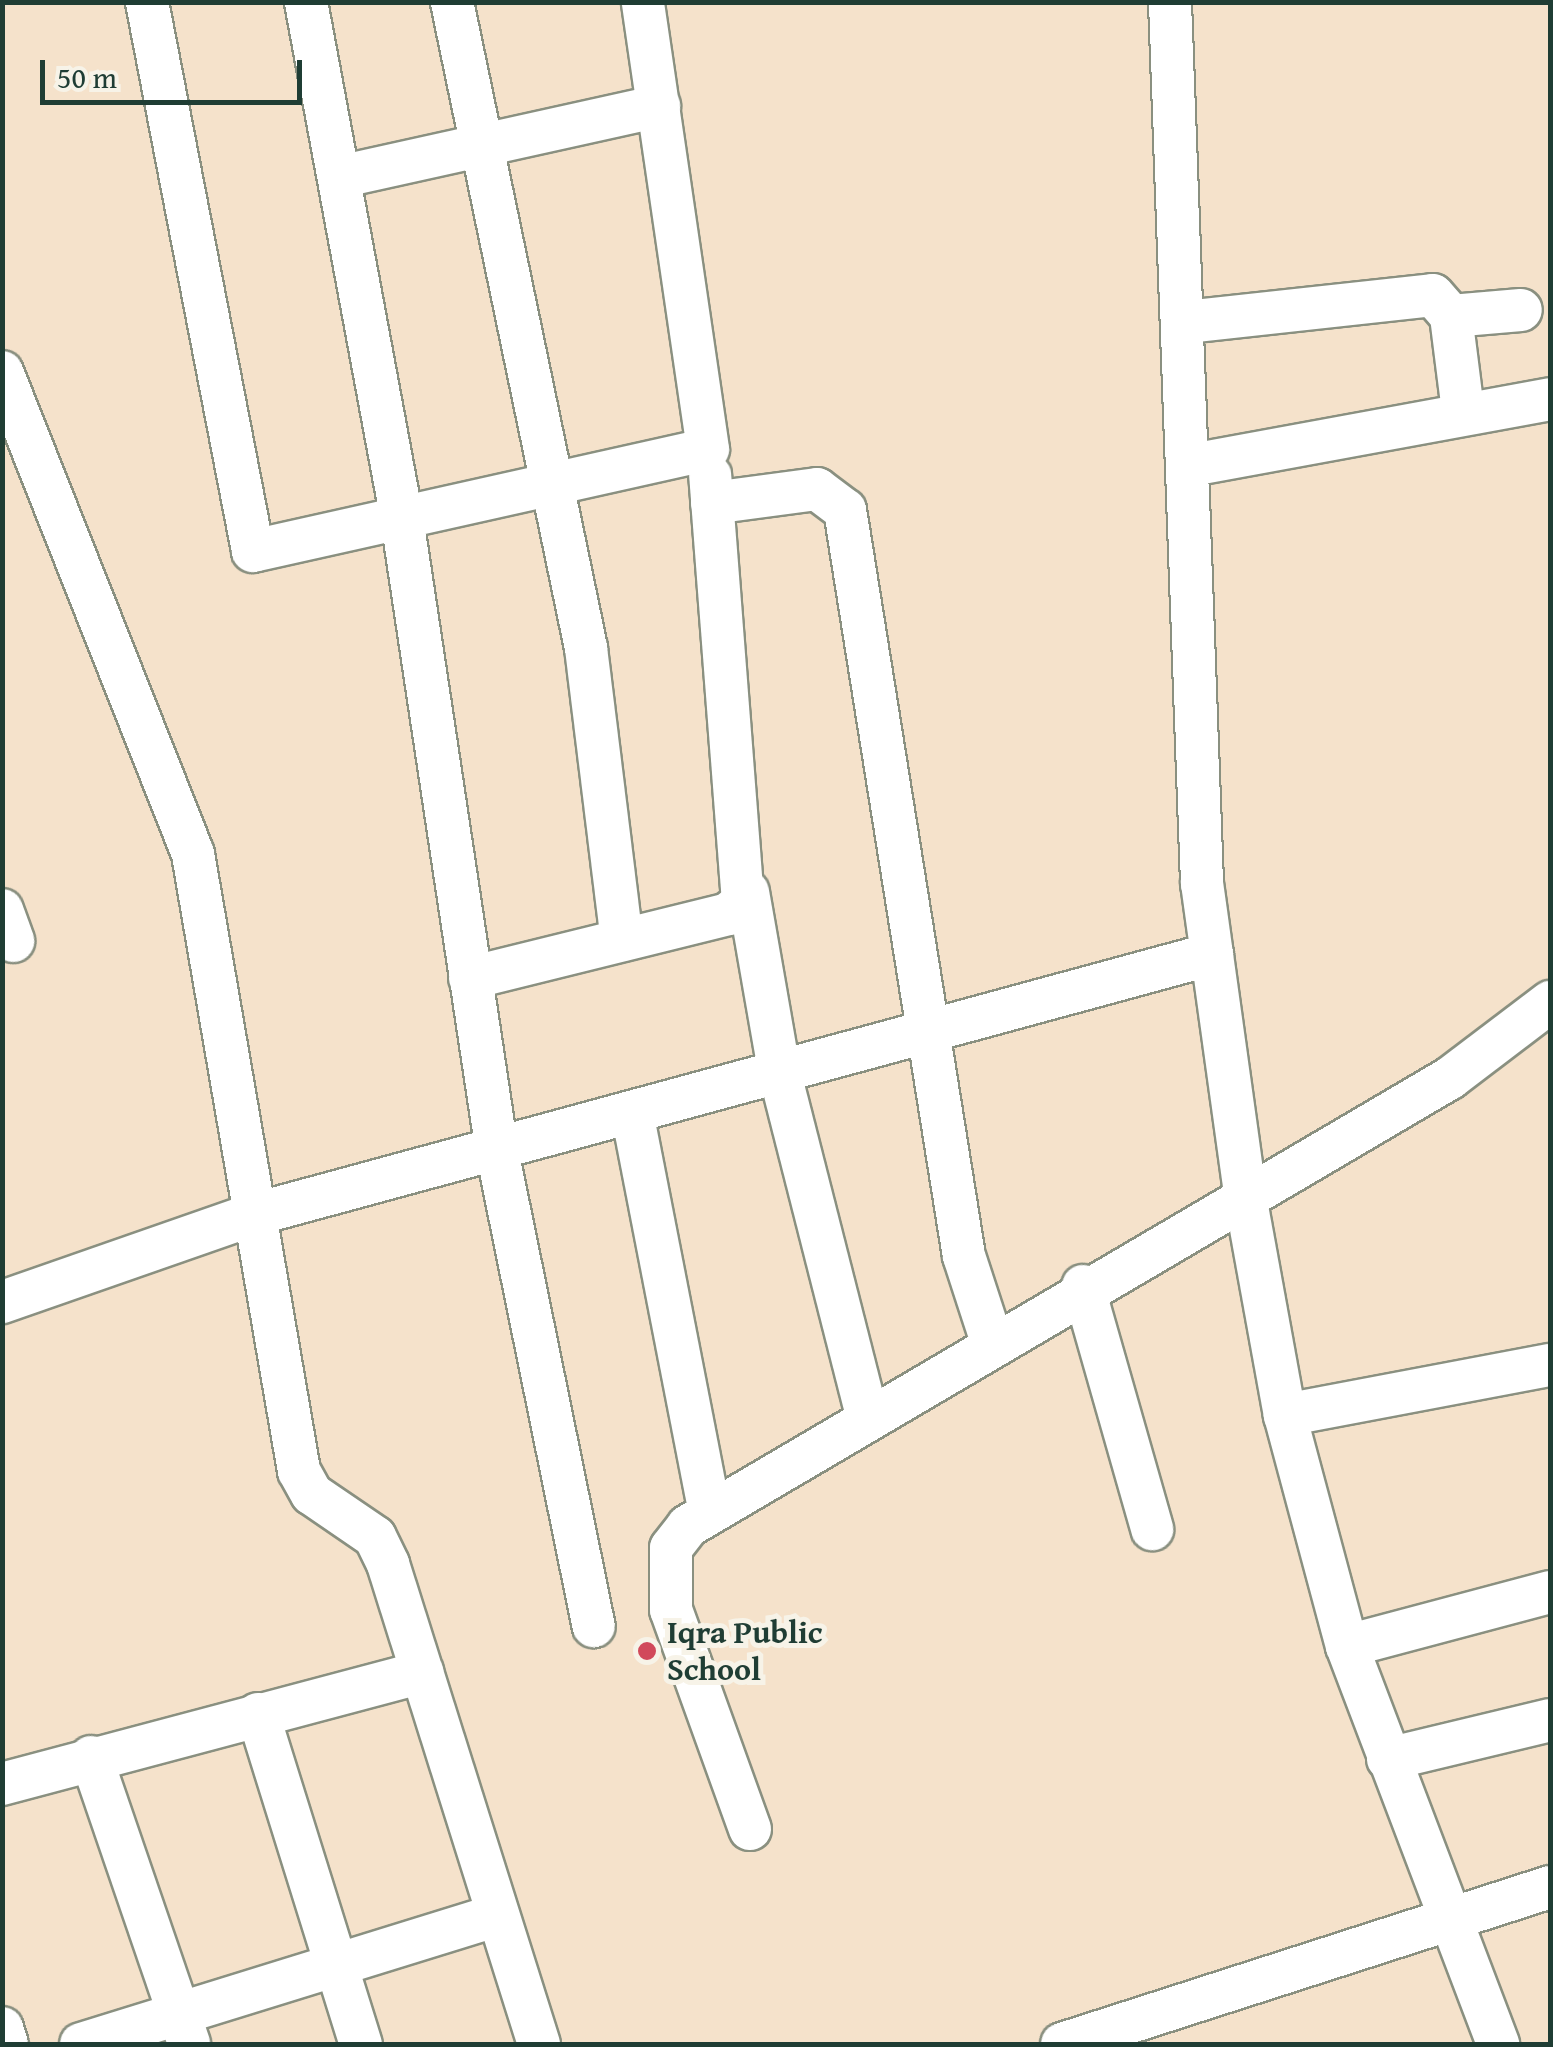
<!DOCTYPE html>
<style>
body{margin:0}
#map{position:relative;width:1553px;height:2047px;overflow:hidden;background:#f5e2cb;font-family:"Gentium Book Plus",serif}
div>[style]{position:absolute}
.roads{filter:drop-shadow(2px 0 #8a9080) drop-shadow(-2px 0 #8a9080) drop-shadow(0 2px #8a9080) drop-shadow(0 -2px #8a9080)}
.street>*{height:42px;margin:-21px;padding:0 21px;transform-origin:21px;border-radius:21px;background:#fff}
.dots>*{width:28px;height:28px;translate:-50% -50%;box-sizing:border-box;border:5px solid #f7f3e8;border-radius:50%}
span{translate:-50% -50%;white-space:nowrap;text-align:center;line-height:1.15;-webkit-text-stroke:10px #f7f3e8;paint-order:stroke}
.poi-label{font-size:32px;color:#1f3d34;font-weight:700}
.left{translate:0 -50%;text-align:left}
.frame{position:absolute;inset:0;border:5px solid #1f3d34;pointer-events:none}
.scale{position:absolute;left:40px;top:60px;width:262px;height:45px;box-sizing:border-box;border:5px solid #1f3d34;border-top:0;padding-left:12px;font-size:30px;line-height:35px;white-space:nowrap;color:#1f3d34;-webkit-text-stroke:8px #f7f3e8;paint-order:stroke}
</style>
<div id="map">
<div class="roads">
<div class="street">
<i style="left:147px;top:2px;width:559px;rotate:79.07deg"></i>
<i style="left:253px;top:551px;width:466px;rotate:-12.6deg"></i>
<i style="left:708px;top:449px;width:452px;rotate:-98.3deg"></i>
<i style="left:306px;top:2px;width:526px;rotate:79.48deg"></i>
<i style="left:402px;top:519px;width:639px;rotate:81.45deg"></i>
<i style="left:497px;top:1151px;width:485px;rotate:78.5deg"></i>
<i style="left:452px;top:2px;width:660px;rotate:78.28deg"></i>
<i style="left:586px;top:648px;width:294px;rotate:83deg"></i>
<i style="left:1170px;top:2px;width:882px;rotate:87.92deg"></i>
<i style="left:1202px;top:883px;width:321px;rotate:82.1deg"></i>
<i style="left:1246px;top:1201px;width:218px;rotate:79.7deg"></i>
<i style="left:1285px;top:1415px;width:239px;rotate:75deg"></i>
<i style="left:1347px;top:1646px;width:426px;rotate:69.2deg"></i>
<i style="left:339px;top:177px;width:328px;rotate:-12.5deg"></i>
<i style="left:1186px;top:322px;width:248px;rotate:-6.2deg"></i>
<i style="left:1433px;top:295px;width:28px;rotate:49deg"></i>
<i style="left:2px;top:372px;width:518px;rotate:68.38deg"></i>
<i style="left:193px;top:854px;width:626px;rotate:80.25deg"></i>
<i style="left:299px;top:1471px;width:26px;rotate:61deg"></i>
<i style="left:312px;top:1494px;width:76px;rotate:34.3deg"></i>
<i style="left:375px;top:1537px;width:30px;rotate:64deg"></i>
<i style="left:388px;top:1564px;width:503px;rotate:72.54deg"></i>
<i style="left:1463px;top:411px;width:96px;rotate:-97.2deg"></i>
<i style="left:1451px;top:316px;width:70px;rotate:-4.9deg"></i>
<i style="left:1191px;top:465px;width:365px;rotate:-10.4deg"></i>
<i style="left:712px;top:503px;width:106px;rotate:-7.6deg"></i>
<i style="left:817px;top:489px;width:35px;rotate:37deg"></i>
<i style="left:845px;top:510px;width:755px;rotate:80.94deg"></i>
<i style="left:964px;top:1256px;width:90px;rotate:72deg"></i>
<i style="left:748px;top:892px;width:181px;rotate:80.1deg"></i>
<i style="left:779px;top:1070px;width:356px;rotate:75.7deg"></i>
<i style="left:2px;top:910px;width:33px;rotate:70deg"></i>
<i style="left:470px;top:978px;width:266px;rotate:-13.9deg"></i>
<i style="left:728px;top:914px;width:19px;rotate:-39deg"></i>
<i style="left:743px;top:902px;width:428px;rotate:-94.4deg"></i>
<i style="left:632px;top:1112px;width:408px;rotate:79deg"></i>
<i style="left:1083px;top:1286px;width:253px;rotate:74.1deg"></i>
<i style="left:2px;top:1302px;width:265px;rotate:-19.2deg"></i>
<i style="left:252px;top:1215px;width:995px;rotate:-15.21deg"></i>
<i style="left:1285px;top:1415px;width:270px;rotate:-10.7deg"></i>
<i style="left:1347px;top:1646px;width:210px;rotate:-14.9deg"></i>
<i style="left:258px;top:1714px;width:346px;rotate:72.7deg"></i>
<i style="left:91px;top:1757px;width:303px;rotate:71.1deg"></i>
<i style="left:1388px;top:1759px;width:167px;rotate:-13.5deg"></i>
<i style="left:2px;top:1784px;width:435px;rotate:-14.9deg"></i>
<i style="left:750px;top:1829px;width:233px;rotate:-109.8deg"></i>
<i style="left:671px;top:1610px;width:62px;rotate:-90deg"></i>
<i style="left:671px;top:1548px;width:28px;rotate:-52deg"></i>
<i style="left:688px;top:1526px;width:884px;rotate:-30.45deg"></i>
<i style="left:1450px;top:1078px;width:126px;rotate:-37.2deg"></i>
<i style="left:2px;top:2028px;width:17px;rotate:73deg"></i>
<i style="left:81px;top:2044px;width:436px;rotate:-17.2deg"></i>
<i style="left:1062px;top:2044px;width:513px;rotate:-17.83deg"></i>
</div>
</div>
<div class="dots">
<i style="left:647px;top:1651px;background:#d1495b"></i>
</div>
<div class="poi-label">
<span class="left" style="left:667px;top:1651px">Iqra Public<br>School</span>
</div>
<div class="frame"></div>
<div class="scale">50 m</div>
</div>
